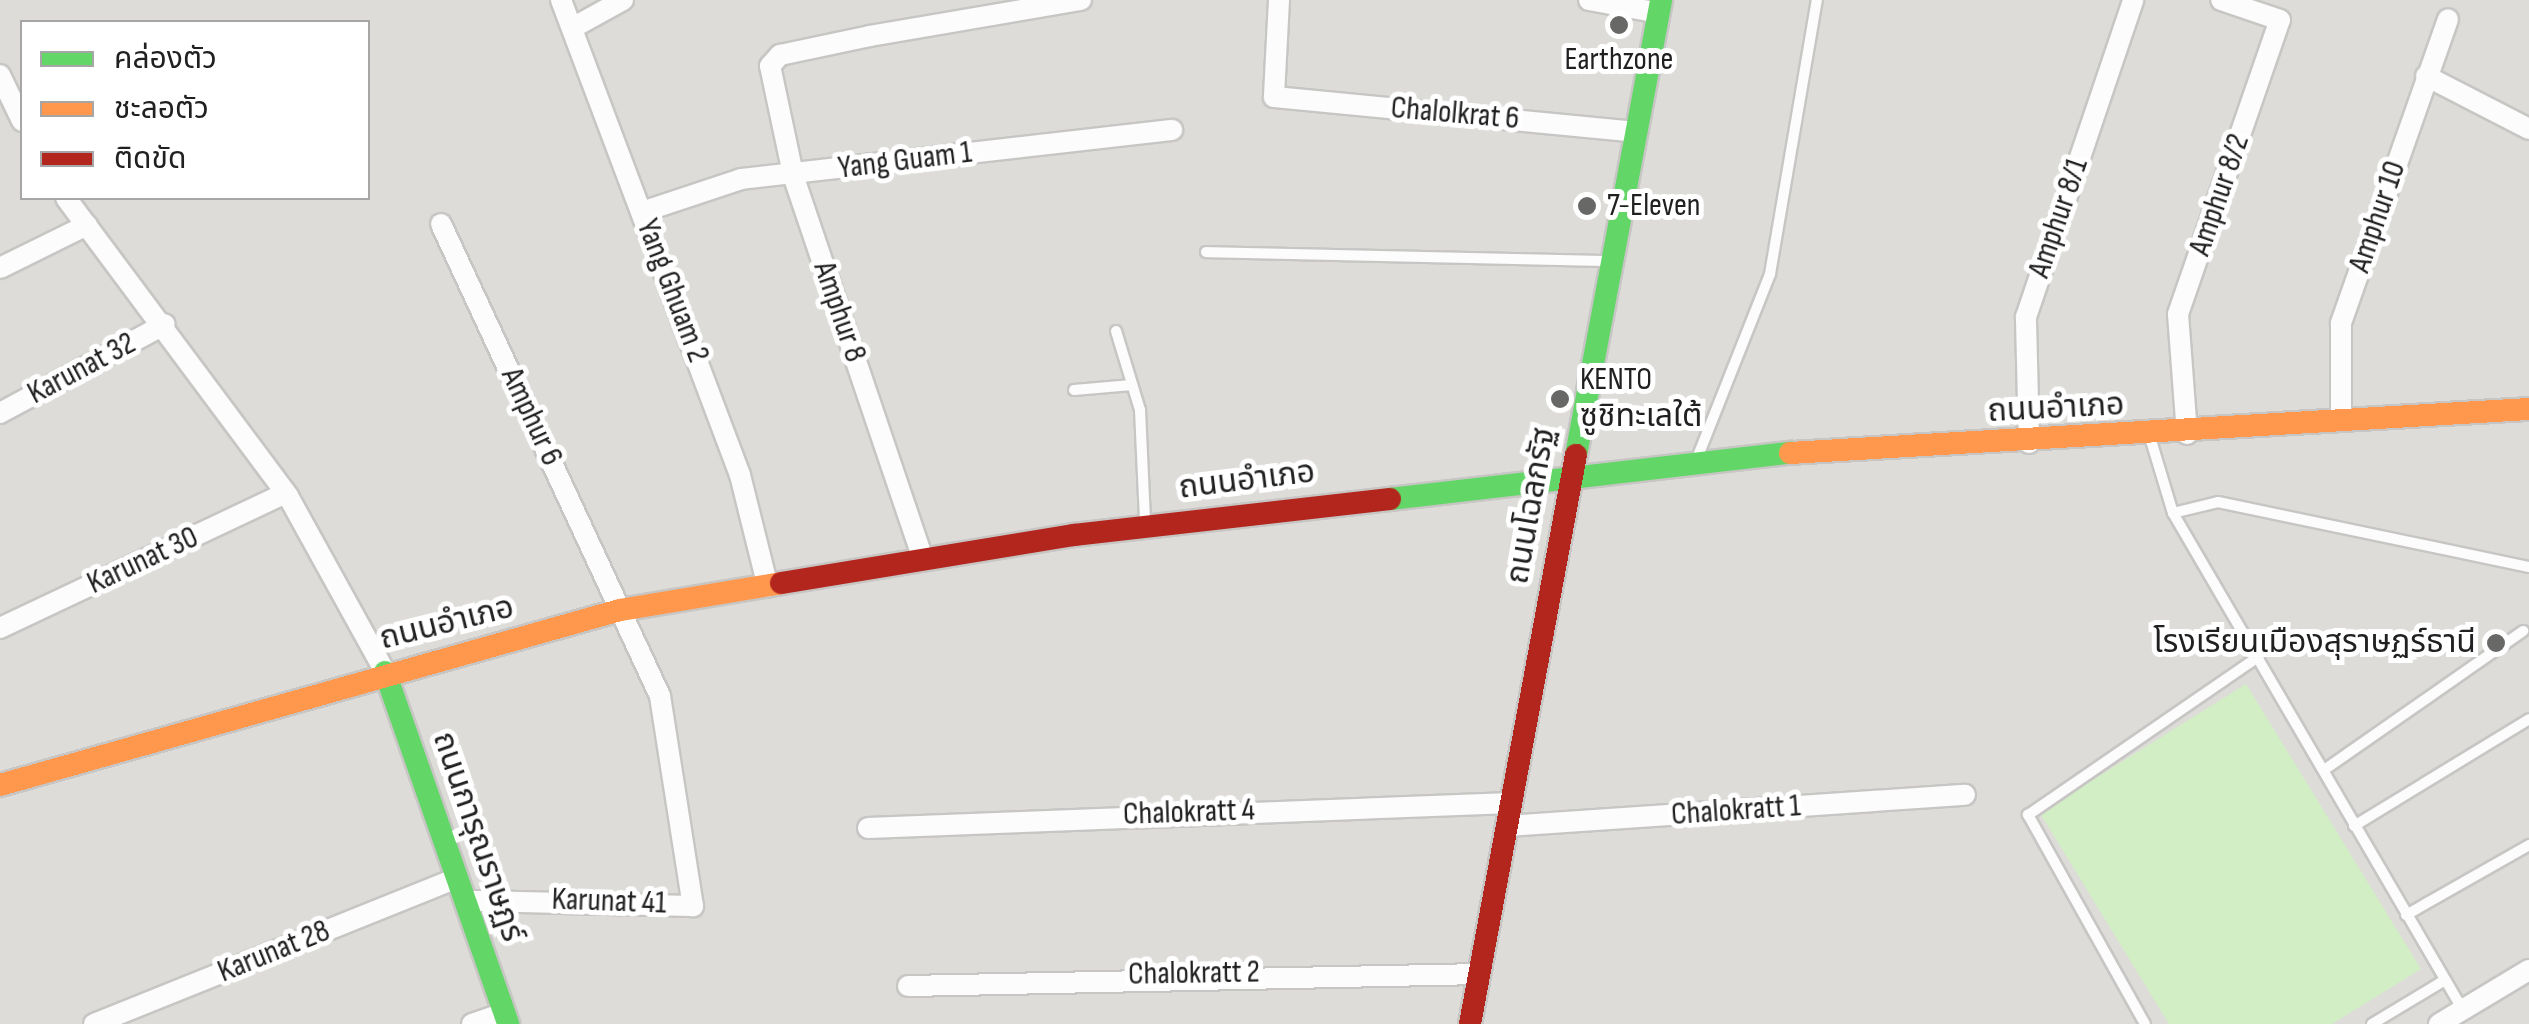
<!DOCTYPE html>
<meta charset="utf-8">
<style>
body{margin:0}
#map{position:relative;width:2529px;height:1024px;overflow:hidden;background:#eeede8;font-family:"Sofia Sans Condensed","Noto Sans Thai",sans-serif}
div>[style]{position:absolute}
.residential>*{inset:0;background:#dddcd9}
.grass>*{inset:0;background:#d2eec4}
.roads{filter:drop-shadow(2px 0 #c7c6c4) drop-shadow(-2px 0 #c7c6c4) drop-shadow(0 2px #c7c6c4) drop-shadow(0 -2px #c7c6c4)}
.lane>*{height:10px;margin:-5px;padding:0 5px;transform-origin:5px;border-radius:5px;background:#fcfcfc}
.street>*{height:20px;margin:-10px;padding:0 10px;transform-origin:10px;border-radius:10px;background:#fcfcfc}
.fast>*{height:22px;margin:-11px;padding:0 11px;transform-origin:11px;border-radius:11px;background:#63d668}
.slow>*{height:22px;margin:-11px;padding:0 11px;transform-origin:11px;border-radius:11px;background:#ff974d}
.jam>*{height:22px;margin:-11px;padding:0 11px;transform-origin:11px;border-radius:11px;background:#b3261e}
.dots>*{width:28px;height:28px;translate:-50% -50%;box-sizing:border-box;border:5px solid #fff;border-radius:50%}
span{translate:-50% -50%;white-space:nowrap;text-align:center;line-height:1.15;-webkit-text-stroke:10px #fff;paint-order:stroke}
.poi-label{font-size:32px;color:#202020}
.left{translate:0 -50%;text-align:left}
.right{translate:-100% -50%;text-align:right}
.street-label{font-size:32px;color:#202020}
.legend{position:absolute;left:20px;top:20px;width:350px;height:180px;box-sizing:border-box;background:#fff;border:2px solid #a6a6a6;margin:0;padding:12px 18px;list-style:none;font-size:30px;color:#202020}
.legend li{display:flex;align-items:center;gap:20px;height:50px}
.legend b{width:50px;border:2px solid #a6a6a6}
</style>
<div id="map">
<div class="residential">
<i style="clip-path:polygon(evenodd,0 0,2529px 0,2529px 1024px,0 1024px,0 0,22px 22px,368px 22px,368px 198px,22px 198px,22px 22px)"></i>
</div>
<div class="grass">
<i style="clip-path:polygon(2246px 684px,2421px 969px,2332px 1024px,2169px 1024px,2040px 813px)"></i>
</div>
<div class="roads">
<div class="lane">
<i style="left:1206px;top:252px;width:404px;rotate:1.3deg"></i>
<i style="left:1116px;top:331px;width:83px;rotate:73.1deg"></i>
<i style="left:1140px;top:410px;width:112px;rotate:87.4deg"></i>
<i style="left:1074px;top:390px;width:58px;rotate:-4.9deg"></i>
<i style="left:2150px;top:437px;width:79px;rotate:73.2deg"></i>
<i style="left:2173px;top:513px;width:575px;rotate:59.74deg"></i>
<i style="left:1696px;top:461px;width:201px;rotate:-68.4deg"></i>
<i style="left:1770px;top:274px;width:278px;rotate:-80.3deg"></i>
<i style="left:2173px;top:513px;width:46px;rotate:-13.7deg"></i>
<i style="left:2218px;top:502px;width:318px;rotate:11.8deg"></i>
<i style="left:2324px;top:770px;width:243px;rotate:-34.9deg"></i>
<i style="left:2354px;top:826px;width:205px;rotate:-31.4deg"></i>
<i style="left:2406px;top:915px;width:142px;rotate:-29.6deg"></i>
<i style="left:2145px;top:1024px;width:240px;rotate:-119.2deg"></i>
<i style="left:2028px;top:815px;width:280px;rotate:-34.5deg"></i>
<i style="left:2372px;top:1024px;width:85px;rotate:-31.1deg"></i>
</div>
<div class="street">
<i style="left:561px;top:0;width:508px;rotate:69.35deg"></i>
<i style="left:740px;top:475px;width:115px;rotate:76deg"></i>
<i style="left:1279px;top:0;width:97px;rotate:93deg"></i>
<i style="left:1274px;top:97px;width:364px;rotate:5.5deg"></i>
<i style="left:1589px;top:0;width:71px;rotate:10.5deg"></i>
<i style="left:574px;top:27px;width:56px;rotate:-28.9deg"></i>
<i style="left:0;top:75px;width:51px;rotate:64.4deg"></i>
<i style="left:2426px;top:76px;width:116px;rotate:27.2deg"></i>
<i style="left:66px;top:198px;width:372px;rotate:53.3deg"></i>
<i style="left:288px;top:496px;width:201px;rotate:61.1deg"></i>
<i style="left:642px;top:212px;width:104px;rotate:-18.4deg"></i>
<i style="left:741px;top:179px;width:434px;rotate:-6.5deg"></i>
<i style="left:441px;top:224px;width:520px;rotate:65.11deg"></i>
<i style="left:660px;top:696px;width:213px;rotate:81.1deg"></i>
<i style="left:693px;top:906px;width:228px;rotate:-178.7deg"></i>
<i style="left:0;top:268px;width:97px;rotate:-26.3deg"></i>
<i style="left:0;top:413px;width:187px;rotate:-28.3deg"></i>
<i style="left:2341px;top:421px;width:98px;rotate:-90deg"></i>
<i style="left:2341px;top:323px;width:322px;rotate:-70.6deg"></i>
<i style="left:2187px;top:434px;width:120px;rotate:-94.3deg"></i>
<i style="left:2178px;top:314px;width:311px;rotate:-70.9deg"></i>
<i style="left:2280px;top:20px;width:62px;rotate:-161.3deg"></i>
<i style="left:2029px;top:443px;width:126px;rotate:-91.4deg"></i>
<i style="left:2026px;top:317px;width:335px;rotate:-71.3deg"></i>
<i style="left:923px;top:559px;width:406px;rotate:-108.7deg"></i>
<i style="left:793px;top:174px;width:110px;rotate:-102deg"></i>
<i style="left:770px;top:66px;width:15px;rotate:-48deg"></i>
<i style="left:780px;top:55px;width:92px;rotate:-11.9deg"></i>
<i style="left:870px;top:36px;width:214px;rotate:-9.7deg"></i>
<i style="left:0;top:628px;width:316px;rotate:-25.3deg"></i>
<i style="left:1507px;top:826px;width:459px;rotate:-3.9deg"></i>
<i style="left:868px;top:828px;width:643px;rotate:-2.23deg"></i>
<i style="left:908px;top:986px;width:572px;rotate:-1.2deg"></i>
<i style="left:94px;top:1024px;width:388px;rotate:-21.9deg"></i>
<i style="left:472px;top:1024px;width:34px;rotate:-19deg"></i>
<i style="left:2439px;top:1024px;width:105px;rotate:-31deg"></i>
</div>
<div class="fast">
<i style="left:1576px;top:455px;width:463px;rotate:-79.4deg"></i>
<i style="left:1390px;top:499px;width:403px;rotate:-6.6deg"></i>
<i style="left:385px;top:672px;width:373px;rotate:70.7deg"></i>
</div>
<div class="slow">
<i style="left:1790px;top:453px;width:740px;rotate:-3.41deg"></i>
<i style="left:0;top:785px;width:644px;rotate:-15.76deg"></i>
<i style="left:620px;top:610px;width:163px;rotate:-9.5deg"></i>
</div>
<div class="jam">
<i style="left:781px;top:583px;width:297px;rotate:-9.3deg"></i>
<i style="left:1074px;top:535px;width:318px;rotate:-6.5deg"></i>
<i style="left:1470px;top:1024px;width:579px;rotate:-79.45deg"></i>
</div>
</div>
<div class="dots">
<i style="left:1619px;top:25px;background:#686866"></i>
<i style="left:1587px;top:206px;background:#686866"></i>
<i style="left:1560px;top:399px;background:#686866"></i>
<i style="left:2496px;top:643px;background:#686866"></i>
</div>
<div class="poi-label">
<span style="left:1619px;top:60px">Earthzone</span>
<span class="left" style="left:1607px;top:206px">7-Eleven</span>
<span class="left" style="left:1580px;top:399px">KENTO<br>ซูชิทะเลใต้</span>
<span class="right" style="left:2476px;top:643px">โรงเรียนเมืองสุราษฏร์ธานี</span>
</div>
<div class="street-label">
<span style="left:1455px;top:114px;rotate:5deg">Chalolkrat 6</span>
<span style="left:905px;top:161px;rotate:-7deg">Yang Guam 1</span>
<span style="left:2220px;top:195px;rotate:-71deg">Amphur 8/2</span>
<span style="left:2378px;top:217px;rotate:-71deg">Amphur 10</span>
<span style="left:2059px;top:218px;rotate:-71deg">Amphur 8/1</span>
<span style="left:672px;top:291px;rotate:69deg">Yang Ghuam 2</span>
<span style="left:839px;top:312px;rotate:71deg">Amphur 8</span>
<span style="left:82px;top:369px;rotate:-28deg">Karunat 32</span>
<span style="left:2056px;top:409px;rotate:-3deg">ถนนอำเภอ</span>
<span style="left:531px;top:417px;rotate:65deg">Amphur 6</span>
<span style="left:1247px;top:481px;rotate:-7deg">ถนนอำเภอ</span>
<span style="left:1532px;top:506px;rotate:-80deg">ถนนโฉลกรัฐ</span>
<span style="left:143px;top:561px;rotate:-25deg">Karunat 30</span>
<span style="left:447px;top:624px;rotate:-14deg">ถนนอำเภอ</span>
<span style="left:1736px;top:811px;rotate:-4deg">Chalokratt 1</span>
<span style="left:1189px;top:813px;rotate:-2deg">Chalokratt 4</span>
<span style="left:477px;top:837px;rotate:71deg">ถนนการุณราษฏร์</span>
<span style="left:609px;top:902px;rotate:2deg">Karunat 41</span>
<span style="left:274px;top:952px;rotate:-22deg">Karunat 28</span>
<span style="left:1194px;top:974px;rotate:-1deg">Chalokratt 2</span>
</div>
<ul class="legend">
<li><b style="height:12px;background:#63d668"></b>คล่องตัว</li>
<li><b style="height:12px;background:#ff974d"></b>ชะลอตัว</li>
<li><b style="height:12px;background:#b3261e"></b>ติดขัด</li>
</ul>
</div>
